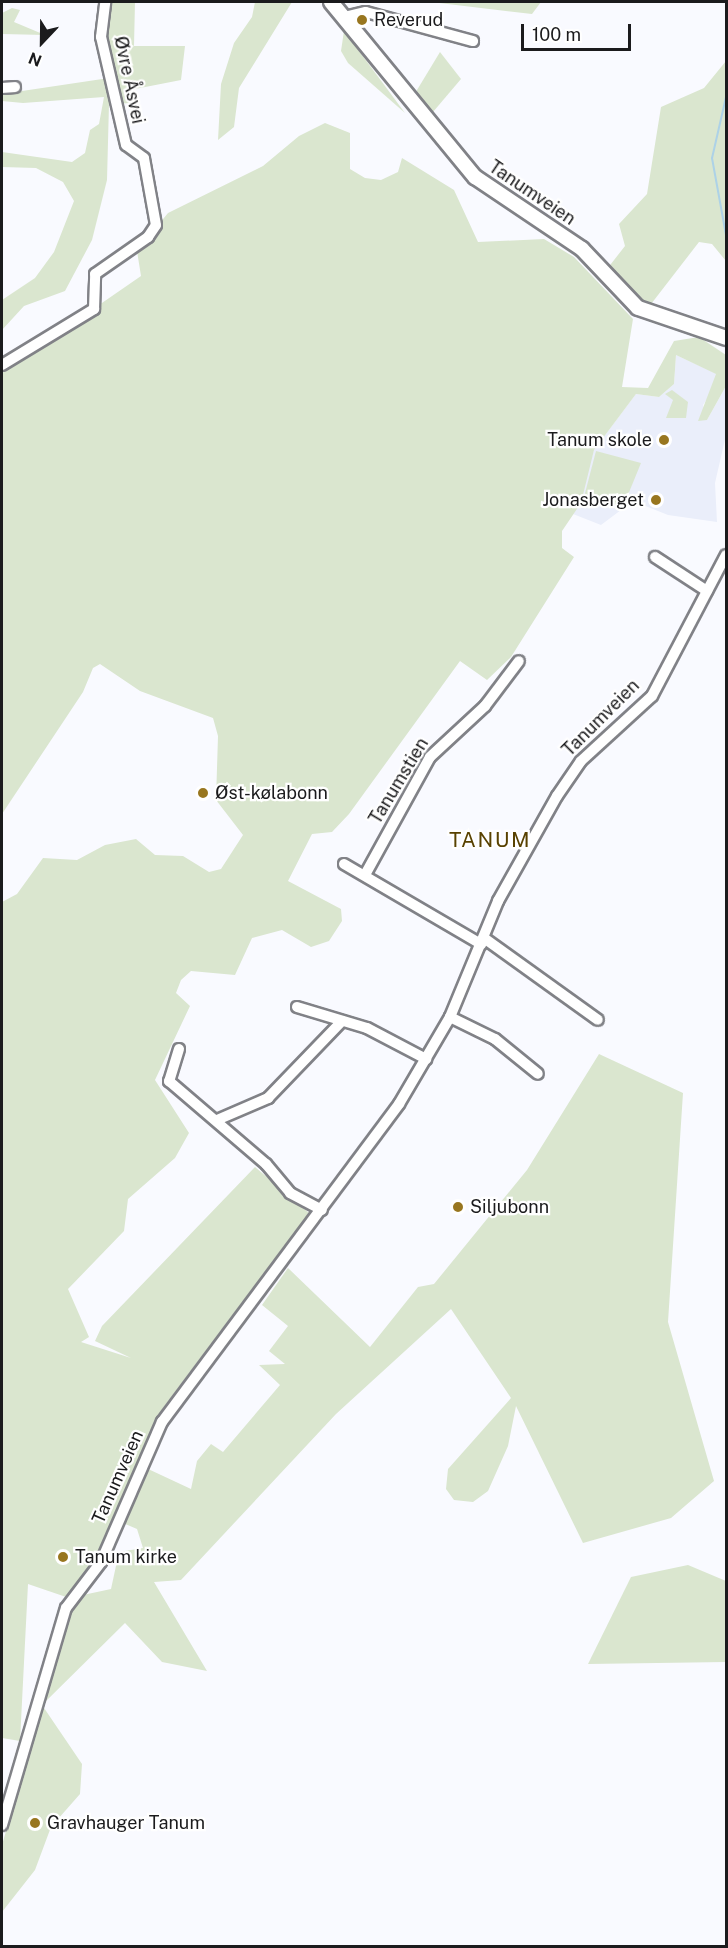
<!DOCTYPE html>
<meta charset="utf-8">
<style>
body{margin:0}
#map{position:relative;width:728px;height:1948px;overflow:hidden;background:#f9faff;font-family:"Public Sans",sans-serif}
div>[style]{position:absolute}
.built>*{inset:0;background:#eaeefa}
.green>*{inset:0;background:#dae6cf}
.stream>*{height:2px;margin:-1px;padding:0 1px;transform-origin:1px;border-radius:1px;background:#add2e7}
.roads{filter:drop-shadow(2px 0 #818287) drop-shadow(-2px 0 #818287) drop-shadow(0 2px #818287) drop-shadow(0 -2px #818287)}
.minor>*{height:10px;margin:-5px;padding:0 5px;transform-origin:5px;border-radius:5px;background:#fff}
.major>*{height:14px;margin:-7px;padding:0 7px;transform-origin:7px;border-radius:7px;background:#fff}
.dots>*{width:16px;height:16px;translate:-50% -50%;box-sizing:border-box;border:3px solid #fff;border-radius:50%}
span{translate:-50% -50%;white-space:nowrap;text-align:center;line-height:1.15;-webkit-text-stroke:4.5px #fff;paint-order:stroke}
.poi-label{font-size:18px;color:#1b1b1d}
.left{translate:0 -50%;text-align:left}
.right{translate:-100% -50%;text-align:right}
.street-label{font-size:18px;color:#1b1b1d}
.quarter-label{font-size:21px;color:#594201;letter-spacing:1.5px}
.frame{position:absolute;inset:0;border:3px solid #1b1b1d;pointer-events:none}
.north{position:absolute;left:12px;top:12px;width:60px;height:60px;-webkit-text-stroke:4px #fff;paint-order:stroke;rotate:202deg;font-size:16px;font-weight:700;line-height:24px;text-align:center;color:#1b1b1d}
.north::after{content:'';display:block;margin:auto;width:21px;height:27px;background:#1b1b1d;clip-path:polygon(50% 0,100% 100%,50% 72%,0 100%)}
.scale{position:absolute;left:521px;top:24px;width:110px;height:27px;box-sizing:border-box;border:3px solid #1b1b1d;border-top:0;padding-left:8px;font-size:18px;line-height:21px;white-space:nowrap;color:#1b1b1d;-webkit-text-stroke:4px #fff;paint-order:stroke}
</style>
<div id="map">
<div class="built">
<i style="clip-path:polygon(676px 355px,717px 374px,717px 384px,703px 405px,707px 420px,726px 386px,726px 435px,715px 483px,717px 522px,668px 515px,633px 501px,601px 525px,573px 514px,594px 450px,636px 394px,659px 397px,674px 384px)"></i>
</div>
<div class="green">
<i style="clip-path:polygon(105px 2px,135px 2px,134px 46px,185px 46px,181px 80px,135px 89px,129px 97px,134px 103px,109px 104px,107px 180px,92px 240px,65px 291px,24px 306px,2px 330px,2px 300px,35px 278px,54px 252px,74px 201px,63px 182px,36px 168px,2px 167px,2px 152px,72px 162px,85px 153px,90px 130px,99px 124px,104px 97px,23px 103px,2px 101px,2px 94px,109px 78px)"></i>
<i style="clip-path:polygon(255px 2px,292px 2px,239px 88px,234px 127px,218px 140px,221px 84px,234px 43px,252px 17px)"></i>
<i style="clip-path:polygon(431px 2px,541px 2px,532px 14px)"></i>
<i style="clip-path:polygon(12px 8px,20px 10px,14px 22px,45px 35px,2px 34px,2px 13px)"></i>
<i style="clip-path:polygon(344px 31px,359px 51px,405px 113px,348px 63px,341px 51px)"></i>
<i style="clip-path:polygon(440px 52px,461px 79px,433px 112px,414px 95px)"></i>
<i style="clip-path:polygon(726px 61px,726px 261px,712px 244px,699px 242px,648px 308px,607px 269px,625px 246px,619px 224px,647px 194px,661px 107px,704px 88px)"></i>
<i style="clip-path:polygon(325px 123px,350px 133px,350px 169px,365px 178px,381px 180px,398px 172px,402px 158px,454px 190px,478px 242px,544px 239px,574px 257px,633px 319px,622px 387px,648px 388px,674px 341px,699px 337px,726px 355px,726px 386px,707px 420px,698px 421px,716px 374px,676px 355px,674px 384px,659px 397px,636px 394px,594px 450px,581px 503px,562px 531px,562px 548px,574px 557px,511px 657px,487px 680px,460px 661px,349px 814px,332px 832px,312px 834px,288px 881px,341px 909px,342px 921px,329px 941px,311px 947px,282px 930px,252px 938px,235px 975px,191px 971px,181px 980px,176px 993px,190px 1006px,155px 1080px,189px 1133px,175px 1158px,128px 1199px,124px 1231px,68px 1289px,89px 1337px,81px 1342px,131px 1358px,95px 1341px,102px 1326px,255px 1167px,309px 1213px,163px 1408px,92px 1568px,69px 1598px,28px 1584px,20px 1741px,2px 1738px,2px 902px,17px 894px,43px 858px,77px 860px,105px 845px,136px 839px,155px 855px,183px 856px,209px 872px,221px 869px,243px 835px,216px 800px,218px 736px,213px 718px,140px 691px,100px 664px,93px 668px,83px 692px,2px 814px,2px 372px,141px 276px,137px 251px,168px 213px,263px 166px,299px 136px)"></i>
<i style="clip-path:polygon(672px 390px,688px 402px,686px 418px,666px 418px,673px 400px,665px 394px)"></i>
<i style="clip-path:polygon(596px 451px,641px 463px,623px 507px,584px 497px)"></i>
<i style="clip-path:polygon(599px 1054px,683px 1093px,668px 1322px,714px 1481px,671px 1518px,583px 1543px,516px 1406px,508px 1446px,488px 1491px,473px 1502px,454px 1500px,446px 1489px,448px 1469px,511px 1398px,451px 1309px,336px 1414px,181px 1580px,154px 1582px,207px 1671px,162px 1662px,125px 1623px,42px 1705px,82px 1764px,80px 1794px,51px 1827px,35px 1870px,2px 1912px,2px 1845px,42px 1706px,74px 1605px,83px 1595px,111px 1589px,119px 1552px,143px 1548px,137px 1529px,123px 1523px,146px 1468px,191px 1489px,197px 1461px,211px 1444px,223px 1452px,280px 1385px,259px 1365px,285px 1364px,269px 1351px,288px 1326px,262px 1305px,288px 1268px,370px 1347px,418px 1287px,434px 1284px,527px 1170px)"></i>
<i style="clip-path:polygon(688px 1565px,726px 1581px,726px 1662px,588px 1664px,631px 1577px)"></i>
</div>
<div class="stream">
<i style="left:726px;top:97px;width:63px;rotate:102.9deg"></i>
<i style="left:712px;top:158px;width:78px;rotate:79.7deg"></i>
</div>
<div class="roads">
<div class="minor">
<i style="left:348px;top:16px;width:18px;rotate:-13deg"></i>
<i style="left:366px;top:12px;width:111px;rotate:15.2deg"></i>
<i style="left:2px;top:88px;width:13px;rotate:-4deg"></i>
<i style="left:2px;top:365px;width:108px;rotate:-31.3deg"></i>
<i style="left:94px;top:309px;width:35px;rotate:-88deg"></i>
<i style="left:95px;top:274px;width:65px;rotate:-34.9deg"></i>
<i style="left:148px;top:237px;width:14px;rotate:-56deg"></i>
<i style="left:156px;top:225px;width:68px;rotate:-100.2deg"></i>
<i style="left:144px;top:158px;width:22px;rotate:-144deg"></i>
<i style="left:126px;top:145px;width:111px;rotate:-103deg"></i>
<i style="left:101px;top:37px;width:35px;rotate:-83deg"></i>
<i style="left:655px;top:557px;width:62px;rotate:33.2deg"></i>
<i style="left:344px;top:864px;width:159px;rotate:30.3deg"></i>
<i style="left:366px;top:873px;width:132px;rotate:-61.1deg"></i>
<i style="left:430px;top:757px;width:75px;rotate:-42.8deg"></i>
<i style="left:485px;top:706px;width:56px;rotate:-52.9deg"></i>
<i style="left:484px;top:938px;width:140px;rotate:35.7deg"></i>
<i style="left:297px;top:1007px;width:73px;rotate:16.7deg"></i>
<i style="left:367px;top:1028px;width:67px;rotate:27.7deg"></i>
<i style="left:450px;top:1017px;width:50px;rotate:26.1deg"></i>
<i style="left:495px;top:1039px;width:55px;rotate:39.1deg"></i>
<i style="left:179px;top:1049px;width:34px;rotate:107deg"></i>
<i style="left:169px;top:1081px;width:128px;rotate:40.6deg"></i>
<i style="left:266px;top:1164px;width:38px;rotate:50deg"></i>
<i style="left:290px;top:1193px;width:36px;rotate:28deg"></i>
<i style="left:217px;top:1120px;width:56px;rotate:-23.3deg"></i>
<i style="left:268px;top:1098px;width:107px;rotate:-46.1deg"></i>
<i style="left:2px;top:1825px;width:226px;rotate:-73.6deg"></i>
<i style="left:66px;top:1608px;width:58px;rotate:-52.7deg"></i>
<i style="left:101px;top:1562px;width:153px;rotate:-66.5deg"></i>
<i style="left:162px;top:1422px;width:397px;rotate:-53.3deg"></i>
<i style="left:399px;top:1104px;width:101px;rotate:-59.6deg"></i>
<i style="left:450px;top:1017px;width:126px;rotate:-67.5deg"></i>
<i style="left:498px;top:901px;width:120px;rotate:-60.7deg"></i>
<i style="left:557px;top:796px;width:42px;rotate:-55.6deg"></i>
<i style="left:581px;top:761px;width:96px;rotate:-42.5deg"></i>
<i style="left:652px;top:696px;width:159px;rotate:-62.3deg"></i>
</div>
<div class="major">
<i style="left:331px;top:2px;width:227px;rotate:50.6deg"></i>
<i style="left:475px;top:177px;width:129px;rotate:33.9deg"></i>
<i style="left:582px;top:249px;width:81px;rotate:46.5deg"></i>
<i style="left:638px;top:308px;width:93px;rotate:18.8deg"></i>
</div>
</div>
<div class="dots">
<i style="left:362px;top:20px;background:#98761f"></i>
<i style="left:664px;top:440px;background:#98761f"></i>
<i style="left:656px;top:500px;background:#98761f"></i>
<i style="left:203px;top:793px;background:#98761f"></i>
<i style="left:458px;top:1207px;background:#98761f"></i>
<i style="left:63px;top:1557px;background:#98761f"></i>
<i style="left:35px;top:1823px;background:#98761f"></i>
</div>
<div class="poi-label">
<span class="left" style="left:374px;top:20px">Reverud</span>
<span class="right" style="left:652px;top:440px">Tanum skole</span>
<span class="right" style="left:644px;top:500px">Jonasberget</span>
<span class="left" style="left:215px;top:793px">Øst-kølabonn</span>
<span class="left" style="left:470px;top:1207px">Siljubonn</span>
<span class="left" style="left:75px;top:1557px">Tanum kirke</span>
<span class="left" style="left:47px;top:1823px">Gravhauger Tanum</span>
</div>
<div class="street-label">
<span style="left:129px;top:80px;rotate:78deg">Øvre Åsvei</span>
<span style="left:532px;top:193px;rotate:34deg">Tanumveien</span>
<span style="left:601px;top:718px;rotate:-45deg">Tanumveien</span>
<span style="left:399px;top:781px;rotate:-59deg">Tanumstien</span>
<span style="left:118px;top:1477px;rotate:-66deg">Tanumveien</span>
</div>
<div class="quarter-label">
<span style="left:490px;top:840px">TANUM</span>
</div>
<div class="frame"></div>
<div class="north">N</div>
<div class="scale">100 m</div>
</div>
